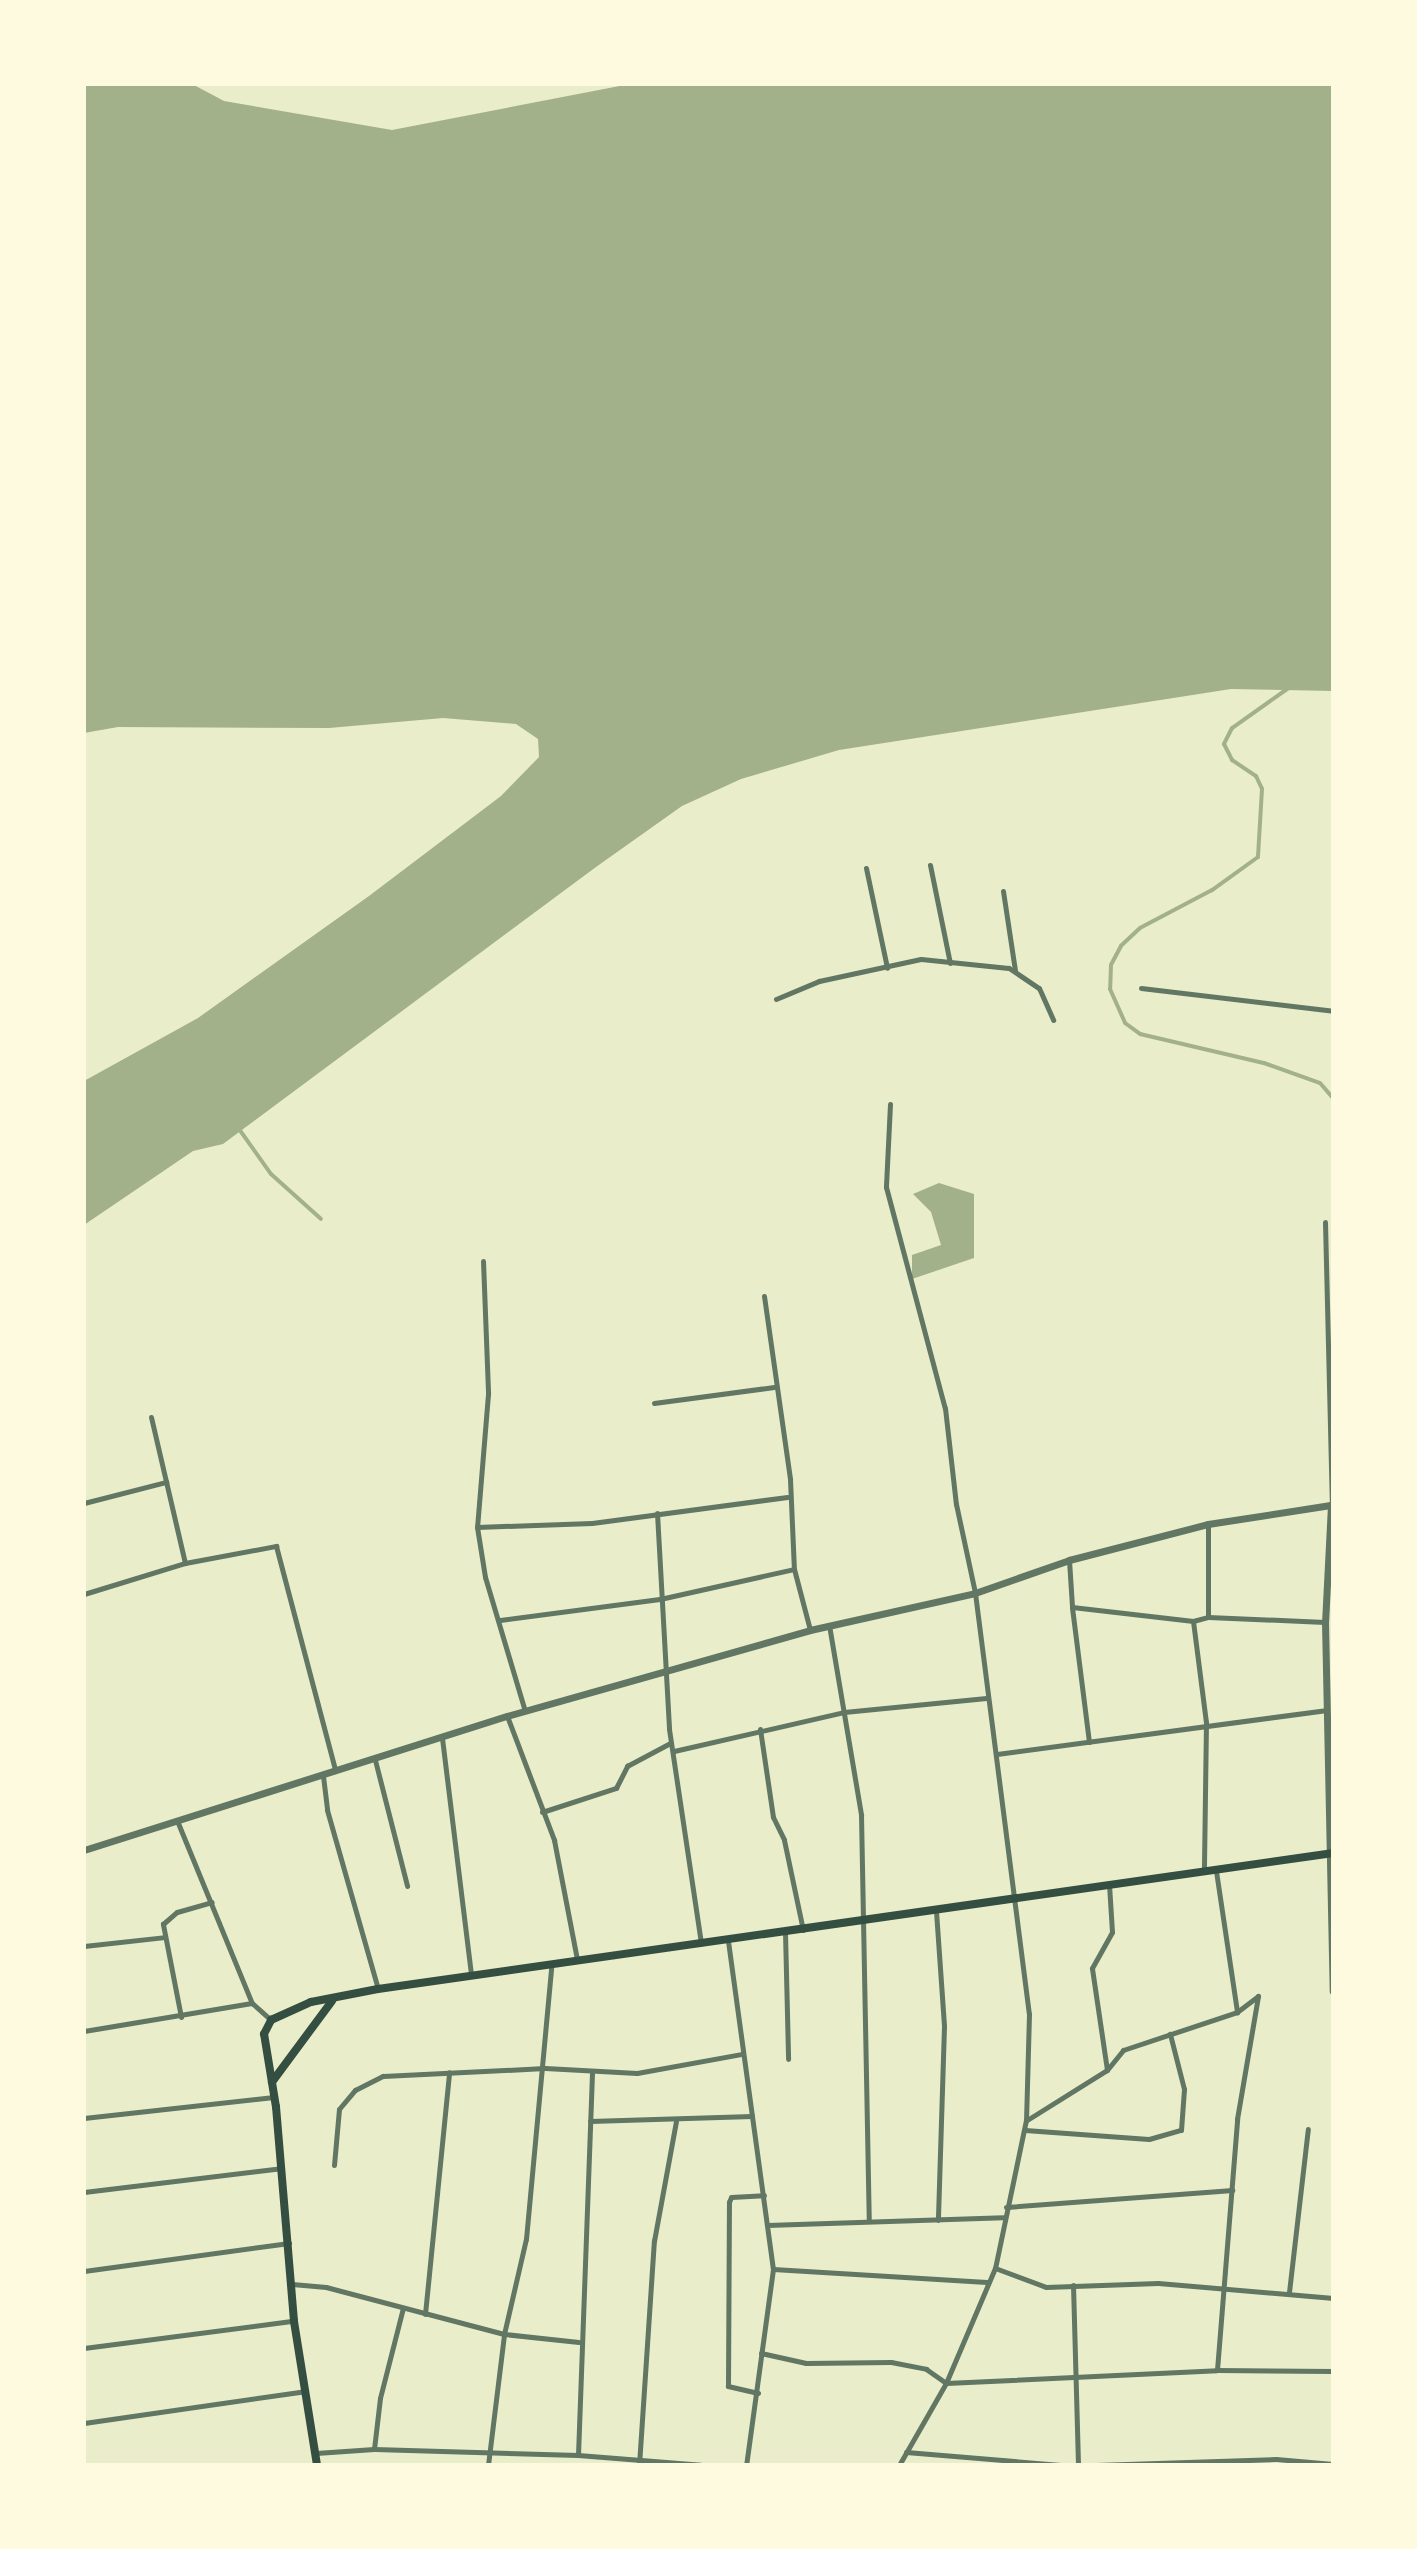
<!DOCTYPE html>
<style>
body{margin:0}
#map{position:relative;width:1417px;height:2549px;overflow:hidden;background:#e9edc9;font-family:"Archivo Narrow",sans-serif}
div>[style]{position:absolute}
.water>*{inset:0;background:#a3b18a}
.stream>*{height:4px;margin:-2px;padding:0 2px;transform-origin:2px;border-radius:2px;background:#a3b18a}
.minor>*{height:5px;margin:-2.5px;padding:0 2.5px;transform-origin:2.5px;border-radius:2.5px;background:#617663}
.tertiary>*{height:7px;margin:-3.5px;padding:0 3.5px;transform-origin:3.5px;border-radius:3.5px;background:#617663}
.secondary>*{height:8px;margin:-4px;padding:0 4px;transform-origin:4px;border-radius:4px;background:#344e41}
span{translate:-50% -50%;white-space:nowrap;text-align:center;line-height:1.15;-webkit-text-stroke:8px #fefae0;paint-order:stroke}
.frame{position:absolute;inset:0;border:86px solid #fefae0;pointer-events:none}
</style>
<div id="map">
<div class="water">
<i style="clip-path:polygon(84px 84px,192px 84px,224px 101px,392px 130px,630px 84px,1333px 84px,1333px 691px,1231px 689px,839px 750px,741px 779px,682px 806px,596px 867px,223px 1144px,193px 1151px,84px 1225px,84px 1081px,198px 1018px,369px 896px,501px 796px,539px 757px,538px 739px,516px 724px,443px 718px,329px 728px,118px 727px,84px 733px)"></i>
<i style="clip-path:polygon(939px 1183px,974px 1194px,974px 1258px,912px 1279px,912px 1255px,941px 1245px,931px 1212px,913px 1194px)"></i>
</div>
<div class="stream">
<i style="left:1290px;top:687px;width:71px;rotate:144.7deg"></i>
<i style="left:1232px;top:728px;width:18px;rotate:117deg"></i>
<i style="left:1224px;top:744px;width:18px;rotate:63deg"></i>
<i style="left:1232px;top:760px;width:29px;rotate:34deg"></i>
<i style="left:1256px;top:776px;width:14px;rotate:65deg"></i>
<i style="left:1262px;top:789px;width:68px;rotate:93.4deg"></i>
<i style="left:1258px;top:857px;width:57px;rotate:144.3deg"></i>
<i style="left:1212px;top:890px;width:81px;rotate:152.2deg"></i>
<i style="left:1140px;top:928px;width:26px;rotate:137deg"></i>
<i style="left:1121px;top:946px;width:21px;rotate:118deg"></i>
<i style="left:1111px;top:965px;width:24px;rotate:92deg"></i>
<i style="left:1110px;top:989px;width:37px;rotate:66deg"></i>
<i style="left:1125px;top:1023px;width:19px;rotate:36deg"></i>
<i style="left:1140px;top:1034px;width:127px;rotate:13.2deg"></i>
<i style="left:1264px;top:1063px;width:59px;rotate:19.7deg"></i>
<i style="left:1320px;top:1083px;width:20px;rotate:49deg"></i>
<i style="left:239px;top:1129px;width:55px;rotate:54.6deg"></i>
<i style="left:271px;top:1174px;width:67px;rotate:42deg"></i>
</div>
<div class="minor">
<i style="left:930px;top:865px;width:100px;rotate:78.5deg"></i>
<i style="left:866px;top:868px;width:102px;rotate:78.1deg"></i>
<i style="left:1003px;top:891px;width:80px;rotate:81.4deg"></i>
<i style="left:1141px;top:988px;width:193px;rotate:6.8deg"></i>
<i style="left:776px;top:999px;width:47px;rotate:-22.7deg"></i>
<i style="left:819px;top:981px;width:104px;rotate:-12.2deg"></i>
<i style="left:921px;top:959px;width:88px;rotate:5.8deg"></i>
<i style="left:1009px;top:968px;width:36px;rotate:34deg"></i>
<i style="left:1039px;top:988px;width:35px;rotate:66deg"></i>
<i style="left:890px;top:1104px;width:83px;rotate:92.8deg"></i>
<i style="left:886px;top:1187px;width:229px;rotate:75.1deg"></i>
<i style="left:945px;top:1408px;width:97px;rotate:83.5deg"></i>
<i style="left:956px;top:1504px;width:91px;rotate:77.9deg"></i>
<i style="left:975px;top:1593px;width:424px;rotate:82.7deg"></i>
<i style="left:1029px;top:2014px;width:106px;rotate:91.6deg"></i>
<i style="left:1026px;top:2120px;width:151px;rotate:101.8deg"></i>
<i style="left:995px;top:2268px;width:125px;rotate:113.1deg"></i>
<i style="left:946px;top:2383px;width:95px;rotate:119.8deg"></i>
<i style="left:1325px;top:1222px;width:283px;rotate:88.6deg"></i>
<i style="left:483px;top:1261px;width:133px;rotate:87.8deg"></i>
<i style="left:488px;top:1394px;width:133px;rotate:94.7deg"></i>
<i style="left:477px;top:1527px;width:51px;rotate:80.9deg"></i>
<i style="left:485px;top:1577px;width:140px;rotate:73.4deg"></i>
<i style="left:764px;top:1296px;width:185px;rotate:81.9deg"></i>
<i style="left:790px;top:1479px;width:90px;rotate:87.5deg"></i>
<i style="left:794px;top:1569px;width:63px;rotate:75.3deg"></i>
<i style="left:654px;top:1403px;width:121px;rotate:-7.6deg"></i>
<i style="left:151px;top:1417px;width:150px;rotate:76.9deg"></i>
<i style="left:84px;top:1503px;width:85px;rotate:-14.4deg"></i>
<i style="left:657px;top:1513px;width:216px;rotate:86.8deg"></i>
<i style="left:669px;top:1729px;width:217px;rotate:81.5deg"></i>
<i style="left:477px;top:1527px;width:115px;rotate:-2deg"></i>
<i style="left:592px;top:1523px;width:197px;rotate:-7.6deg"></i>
<i style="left:1069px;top:1560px;width:47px;rotate:86.3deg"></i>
<i style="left:84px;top:1594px;width:106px;rotate:-17.1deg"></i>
<i style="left:185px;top:1563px;width:93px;rotate:-10.6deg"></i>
<i style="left:276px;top:1546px;width:232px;rotate:75.2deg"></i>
<i style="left:1208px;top:1617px;width:93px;rotate:-90deg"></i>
<i style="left:500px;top:1620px;width:161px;rotate:-7.5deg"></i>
<i style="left:660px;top:1599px;width:137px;rotate:-12.6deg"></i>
<i style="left:1193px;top:1621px;width:102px;rotate:82.7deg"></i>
<i style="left:1206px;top:1722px;width:148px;rotate:90.8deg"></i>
<i style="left:829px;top:1625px;width:193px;rotate:80.4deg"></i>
<i style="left:861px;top:1815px;width:406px;rotate:88.9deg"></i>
<i style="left:507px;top:1716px;width:133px;rotate:69.2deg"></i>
<i style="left:554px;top:1840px;width:122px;rotate:79.1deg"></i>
<i style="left:760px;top:1729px;width:89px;rotate:81.6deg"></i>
<i style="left:773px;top:1817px;width:25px;rotate:64deg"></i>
<i style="left:784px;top:1840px;width:92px;rotate:78.1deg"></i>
<i style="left:442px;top:1738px;width:239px;rotate:83deg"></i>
<i style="left:1089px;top:1742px;width:136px;rotate:-97.2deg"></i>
<i style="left:1072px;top:1607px;width:122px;rotate:6.6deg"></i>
<i style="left:1193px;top:1621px;width:16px;rotate:-15deg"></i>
<i style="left:1208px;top:1617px;width:117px;rotate:2.4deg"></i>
<i style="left:674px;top:1751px;width:174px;rotate:-12.9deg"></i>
<i style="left:844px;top:1712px;width:143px;rotate:-5.6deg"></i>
<i style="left:997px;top:1754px;width:333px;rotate:-7.6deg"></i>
<i style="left:1332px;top:1755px;width:1px"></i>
<i style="left:375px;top:1760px;width:130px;rotate:75.7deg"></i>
<i style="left:323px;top:1776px;width:34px;rotate:83deg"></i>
<i style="left:327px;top:1810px;width:186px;rotate:74.1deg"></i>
<i style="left:542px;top:1812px;width:78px;rotate:-18deg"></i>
<i style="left:616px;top:1788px;width:25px;rotate:-63deg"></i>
<i style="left:627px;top:1766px;width:49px;rotate:-28.1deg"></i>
<i style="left:178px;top:1823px;width:195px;rotate:67.7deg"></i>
<i style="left:252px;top:2003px;width:25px;rotate:42deg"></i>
<i style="left:1216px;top:1871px;width:143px;rotate:81.5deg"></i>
<i style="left:936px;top:1911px;width:115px;rotate:86deg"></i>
<i style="left:944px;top:2026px;width:194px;rotate:91.8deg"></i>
<i style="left:785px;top:1932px;width:127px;rotate:88.6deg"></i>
<i style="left:728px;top:1941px;width:331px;rotate:82.2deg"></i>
<i style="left:773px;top:2269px;width:198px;rotate:97.8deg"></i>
<i style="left:84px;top:1946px;width:81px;rotate:-6.3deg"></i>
<i style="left:181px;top:2017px;width:95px;rotate:-101deg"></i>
<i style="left:163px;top:1924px;width:18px;rotate:-41deg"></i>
<i style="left:177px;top:1912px;width:36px;rotate:-16deg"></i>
<i style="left:84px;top:2031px;width:170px;rotate:-9.5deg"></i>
<i style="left:1107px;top:2070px;width:103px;rotate:-98.4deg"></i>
<i style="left:1092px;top:1968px;width:41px;rotate:-60.9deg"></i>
<i style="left:1112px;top:1932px;width:48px;rotate:-93.6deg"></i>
<i style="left:84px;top:2118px;width:191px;rotate:-6.3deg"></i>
<i style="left:1027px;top:2120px;width:94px;rotate:-32deg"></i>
<i style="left:1107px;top:2070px;width:26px;rotate:-51deg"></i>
<i style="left:1123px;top:2050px;width:120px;rotate:-18.4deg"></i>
<i style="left:1237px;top:2012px;width:26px;rotate:-37deg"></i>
<i style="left:590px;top:2121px;width:162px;rotate:-1.8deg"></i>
<i style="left:1025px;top:2130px;width:124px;rotate:4.2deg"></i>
<i style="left:1149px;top:2139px;width:33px;rotate:-16deg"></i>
<i style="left:1181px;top:2130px;width:41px;rotate:-85.8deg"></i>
<i style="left:1184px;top:2089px;width:57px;rotate:-104.3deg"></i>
<i style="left:334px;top:2165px;width:56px;rotate:-84.9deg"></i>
<i style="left:339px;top:2109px;width:25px;rotate:-50deg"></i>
<i style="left:355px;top:2090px;width:31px;rotate:-27deg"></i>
<i style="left:383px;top:2076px;width:162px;rotate:-2.8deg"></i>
<i style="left:545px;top:2068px;width:92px;rotate:3.1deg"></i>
<i style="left:637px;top:2073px;width:107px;rotate:-10.3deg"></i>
<i style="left:84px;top:2192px;width:198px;rotate:-6.9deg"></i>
<i style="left:1006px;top:2207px;width:227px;rotate:-4.3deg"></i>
<i style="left:767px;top:2225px;width:236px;rotate:-1.9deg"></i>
<i style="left:995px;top:2268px;width:54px;rotate:20.4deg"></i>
<i style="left:1046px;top:2287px;width:112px;rotate:-2deg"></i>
<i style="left:1158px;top:2283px;width:176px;rotate:4.9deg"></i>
<i style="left:773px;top:2269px;width:214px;rotate:3.5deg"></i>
<i style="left:84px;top:2271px;width:207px;rotate:-7.8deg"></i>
<i style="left:292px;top:2284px;width:34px;rotate:5deg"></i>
<i style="left:326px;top:2287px;width:184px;rotate:14.8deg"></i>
<i style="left:504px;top:2334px;width:75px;rotate:6.1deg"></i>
<i style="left:1073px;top:2285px;width:180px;rotate:88.4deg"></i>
<i style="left:1289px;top:2292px;width:164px;rotate:-83.4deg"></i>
<i style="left:425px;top:2314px;width:243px;rotate:-84.3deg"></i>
<i style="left:84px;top:2348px;width:211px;rotate:-7.4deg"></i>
<i style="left:761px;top:2353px;width:46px;rotate:12.5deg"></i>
<i style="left:806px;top:2363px;width:85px;rotate:-0.7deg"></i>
<i style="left:891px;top:2362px;width:36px;rotate:11deg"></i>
<i style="left:926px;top:2369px;width:24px;rotate:35deg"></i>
<i style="left:946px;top:2383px;width:271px;rotate:-2.7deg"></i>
<i style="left:1217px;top:2370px;width:116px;rotate:0.5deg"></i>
<i style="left:1217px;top:2370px;width:252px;rotate:-85.4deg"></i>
<i style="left:1237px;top:2119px;width:125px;rotate:-80.3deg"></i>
<i style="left:758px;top:2393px;width:31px;rotate:-167deg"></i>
<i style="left:728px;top:2386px;width:184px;rotate:-89.7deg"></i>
<i style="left:729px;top:2202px;width:5px;rotate:-68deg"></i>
<i style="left:731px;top:2197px;width:33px;rotate:-3deg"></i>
<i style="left:84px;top:2423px;width:223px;rotate:-8.2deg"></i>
<i style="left:374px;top:2449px;width:51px;rotate:-83.3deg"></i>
<i style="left:380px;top:2398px;width:93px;rotate:-75.7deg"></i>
<i style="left:906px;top:2452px;width:155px;rotate:4.8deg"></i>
<i style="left:316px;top:2453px;width:58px;rotate:-3.9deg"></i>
<i style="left:374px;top:2449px;width:204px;rotate:1.7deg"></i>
<i style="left:578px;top:2455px;width:123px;rotate:4.6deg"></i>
<i style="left:578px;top:2455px;width:384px;rotate:-87.9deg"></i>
<i style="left:488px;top:2465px;width:132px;rotate:-83deg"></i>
<i style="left:504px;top:2334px;width:98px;rotate:-77deg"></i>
<i style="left:526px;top:2239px;width:272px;rotate:-84.7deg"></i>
<i style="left:639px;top:2465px;width:225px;rotate:-86.2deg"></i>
<i style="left:654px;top:2241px;width:122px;rotate:-79.6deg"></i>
<i style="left:1096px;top:2465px;width:180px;rotate:-1.9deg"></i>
<i style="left:1276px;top:2459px;width:57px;rotate:5deg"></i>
</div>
<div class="tertiary">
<i style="left:84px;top:1850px;width:444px;rotate:-17.6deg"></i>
<i style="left:507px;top:1716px;width:315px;rotate:-15.8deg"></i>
<i style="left:810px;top:1630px;width:169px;rotate:-12.6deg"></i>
<i style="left:975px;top:1593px;width:100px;rotate:-19.3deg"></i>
<i style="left:1069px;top:1560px;width:144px;rotate:-14.5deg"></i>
<i style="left:1208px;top:1524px;width:124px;rotate:-8.8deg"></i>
<i style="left:1331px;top:1505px;width:117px;rotate:92.9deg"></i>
<i style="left:1325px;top:1622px;width:369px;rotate:88.8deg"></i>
</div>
<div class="secondary">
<i style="left:272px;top:2082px;width:101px;rotate:-53.5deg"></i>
<i style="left:317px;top:2465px;width:146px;rotate:-99.1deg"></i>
<i style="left:294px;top:2321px;width:215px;rotate:-94.8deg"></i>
<i style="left:276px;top:2107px;width:74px;rotate:-99.3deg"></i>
<i style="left:264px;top:2034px;width:16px;rotate:-63deg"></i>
<i style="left:271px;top:2020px;width:44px;rotate:-24.2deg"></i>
<i style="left:311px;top:2002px;width:68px;rotate:-11deg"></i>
<i style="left:378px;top:1989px;width:965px;rotate:-8.1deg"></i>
</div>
<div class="frame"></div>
</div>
